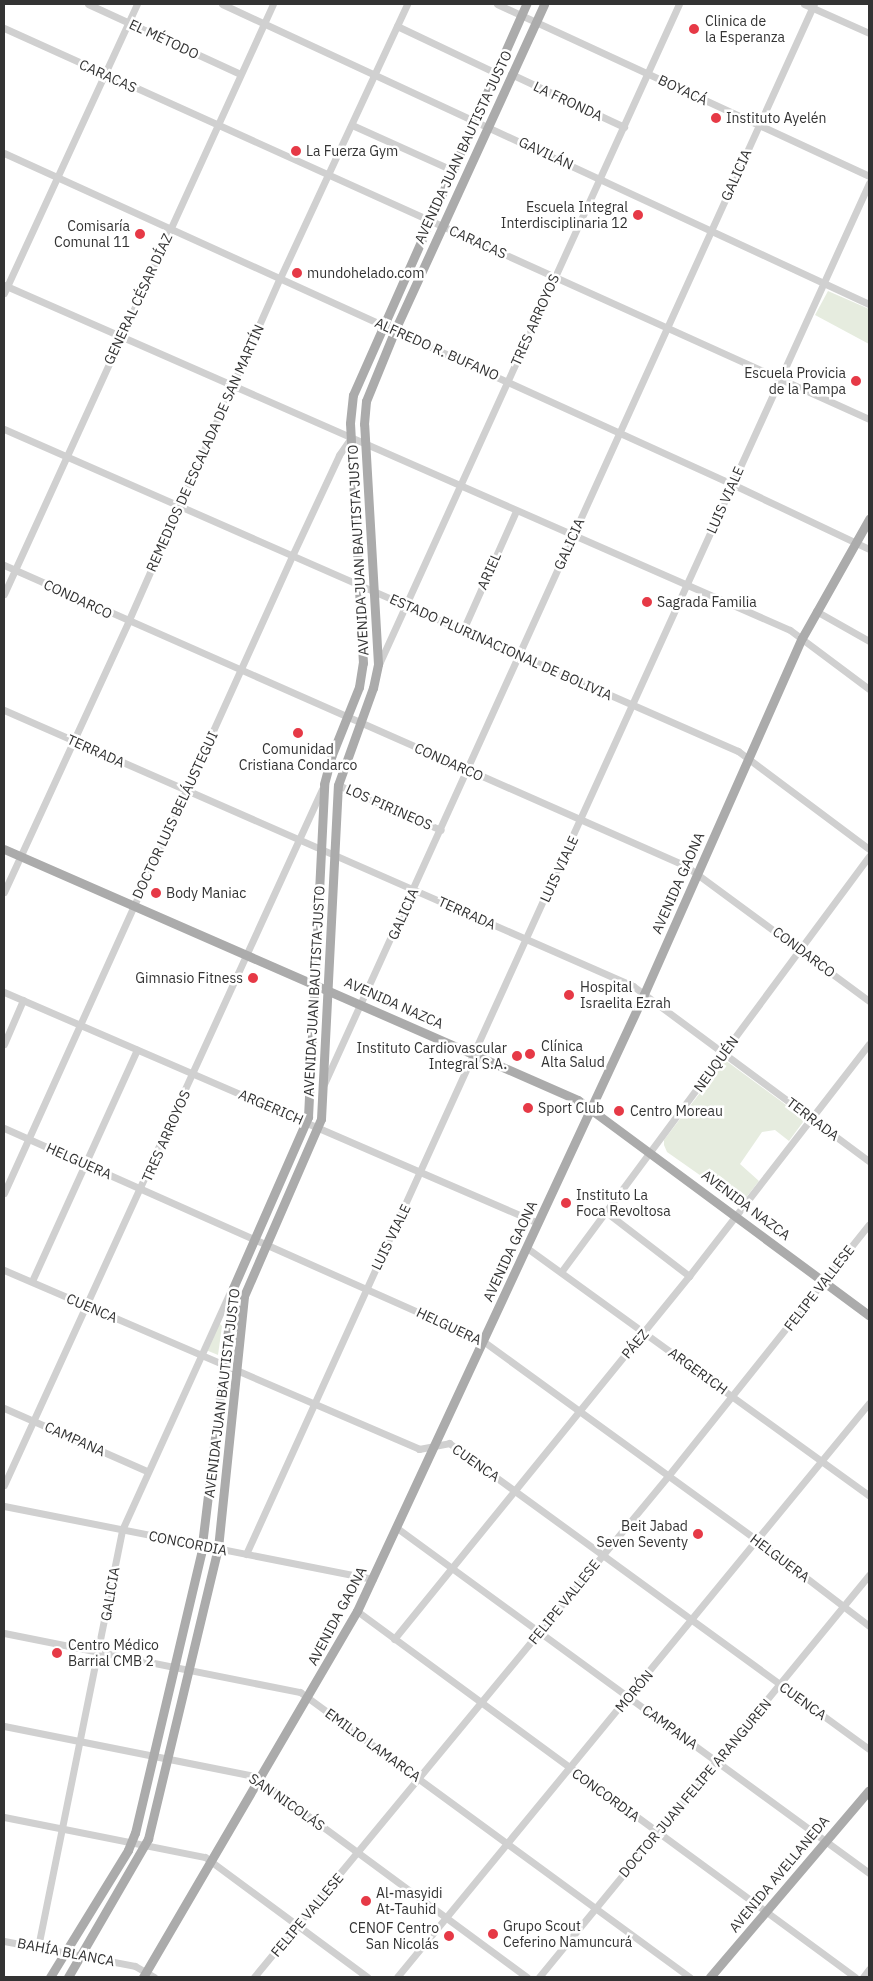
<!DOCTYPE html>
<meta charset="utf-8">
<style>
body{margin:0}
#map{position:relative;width:873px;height:1981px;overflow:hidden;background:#fff;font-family:"IBM Plex Sans",sans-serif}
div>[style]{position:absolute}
.green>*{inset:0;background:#e6ecdf}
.minor>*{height:7px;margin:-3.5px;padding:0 3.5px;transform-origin:3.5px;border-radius:3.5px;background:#d0d0d0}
.major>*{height:9px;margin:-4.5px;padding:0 4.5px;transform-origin:4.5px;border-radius:4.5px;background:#ababab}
.dots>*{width:14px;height:14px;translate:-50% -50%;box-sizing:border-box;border:2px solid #fff;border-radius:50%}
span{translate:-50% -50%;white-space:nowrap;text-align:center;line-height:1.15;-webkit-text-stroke:5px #fff;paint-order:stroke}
.poi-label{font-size:14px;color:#333}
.left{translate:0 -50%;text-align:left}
.right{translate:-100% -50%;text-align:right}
.street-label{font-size:14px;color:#333}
.frame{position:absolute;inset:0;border:5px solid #333;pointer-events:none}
</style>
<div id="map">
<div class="green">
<i style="clip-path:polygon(828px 291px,869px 309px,869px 344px,815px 315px)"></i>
<i style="clip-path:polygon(725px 1060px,801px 1116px,803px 1122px,789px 1141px,775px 1130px,762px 1132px,740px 1164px,759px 1181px,741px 1204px,667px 1152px,664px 1145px,664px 1140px)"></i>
<i style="clip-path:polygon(219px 1323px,222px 1326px,218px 1355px,206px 1350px)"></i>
</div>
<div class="minor">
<i style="left:88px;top:4px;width:167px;rotate:24.7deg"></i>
<i style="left:222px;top:4px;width:713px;rotate:24.88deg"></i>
<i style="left:497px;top:4px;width:410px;rotate:24.8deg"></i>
<i style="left:804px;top:4px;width:71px;rotate:24deg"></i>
<i style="left:397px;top:26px;width:110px;rotate:25.4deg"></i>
<i style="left:4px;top:28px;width:949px;rotate:24.32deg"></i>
<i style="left:511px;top:74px;width:125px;rotate:25.1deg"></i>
<i style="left:352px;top:125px;width:110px;rotate:24.2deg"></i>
<i style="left:4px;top:153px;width:800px;rotate:24.45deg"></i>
<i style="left:732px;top:484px;width:152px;rotate:25.4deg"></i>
<i style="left:4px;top:285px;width:858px;rotate:23.7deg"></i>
<i style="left:790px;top:630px;width:99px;rotate:36.8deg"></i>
<i style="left:4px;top:293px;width:318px;rotate:-65.3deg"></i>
<i style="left:4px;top:429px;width:802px;rotate:23.69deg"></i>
<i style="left:738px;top:751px;width:164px;rotate:36.8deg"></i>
<i style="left:4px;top:565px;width:745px;rotate:23.81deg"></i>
<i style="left:686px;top:866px;width:227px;rotate:36.4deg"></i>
<i style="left:4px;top:594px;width:648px;rotate:-65.49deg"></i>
<i style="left:816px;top:611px;width:61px;rotate:29.5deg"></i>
<i style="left:463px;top:630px;width:130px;rotate:-66deg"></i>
<i style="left:379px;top:664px;width:725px;rotate:-65.56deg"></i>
<i style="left:4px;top:710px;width:687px;rotate:23.69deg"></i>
<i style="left:633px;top:986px;width:294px;rotate:36.6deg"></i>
<i style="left:338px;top:785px;width:112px;rotate:23.6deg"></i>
<i style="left:4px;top:892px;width:297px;rotate:-65.3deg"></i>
<i style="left:128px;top:622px;width:376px;rotate:-66.2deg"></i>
<i style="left:280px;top:278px;width:302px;rotate:-65.1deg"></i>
<i style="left:4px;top:992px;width:582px;rotate:23.39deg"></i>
<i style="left:4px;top:1044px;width:48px;rotate:-66.6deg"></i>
<i style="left:324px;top:1084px;width:1186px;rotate:-65.6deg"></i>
<i style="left:4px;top:1128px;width:524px;rotate:23.97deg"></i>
<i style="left:483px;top:1341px;width:340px;rotate:36deg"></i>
<i style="left:758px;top:1541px;width:140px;rotate:37.4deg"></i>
<i style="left:4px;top:1193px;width:699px;rotate:-65.67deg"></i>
<i style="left:292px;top:556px;width:111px;rotate:-65deg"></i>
<i style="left:339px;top:455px;width:21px;rotate:-55deg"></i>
<i style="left:606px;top:1212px;width:105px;rotate:37.6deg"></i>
<i style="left:527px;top:1248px;width:422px;rotate:35.9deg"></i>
<i style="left:4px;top:1270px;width:452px;rotate:23.3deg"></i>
<i style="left:419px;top:1449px;width:31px;rotate:-11deg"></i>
<i style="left:449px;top:1443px;width:520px;rotate:36.08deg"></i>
<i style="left:561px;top:1272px;width:518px;rotate:-53.48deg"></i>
<i style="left:32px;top:1281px;width:254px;rotate:-65.6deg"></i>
<i style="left:4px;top:1408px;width:156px;rotate:23.8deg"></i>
<i style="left:4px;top:1485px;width:765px;rotate:-65.44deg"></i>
<i style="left:4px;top:1506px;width:376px;rotate:11.2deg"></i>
<i style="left:397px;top:1528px;width:585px;rotate:36.16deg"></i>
<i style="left:246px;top:1554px;width:1506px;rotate:-65.56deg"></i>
<i style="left:357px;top:1611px;width:618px;rotate:36.31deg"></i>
<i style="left:4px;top:1633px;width:302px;rotate:11.3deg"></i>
<i style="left:300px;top:1692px;width:483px;rotate:36.2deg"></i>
<i style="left:394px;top:1639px;width:468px;rotate:-50.9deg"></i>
<i style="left:689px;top:1276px;width:294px;rotate:-52.2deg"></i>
<i style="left:4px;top:1726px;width:255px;rotate:11.3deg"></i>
<i style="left:254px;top:1776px;width:339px;rotate:36.4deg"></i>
<i style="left:4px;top:1817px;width:205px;rotate:11.3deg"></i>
<i style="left:205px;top:1857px;width:202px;rotate:36.5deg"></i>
<i style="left:4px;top:1941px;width:133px;rotate:10.8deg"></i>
<i style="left:135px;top:1966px;width:22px;rotate:30deg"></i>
<i style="left:38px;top:1947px;width:425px;rotate:-78.6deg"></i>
<i style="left:122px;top:1530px;width:264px;rotate:-65.6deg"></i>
<i style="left:254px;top:1977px;width:650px;rotate:-50.43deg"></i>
<i style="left:668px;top:1476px;width:322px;rotate:-51.4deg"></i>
<i style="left:397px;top:1977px;width:743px;rotate:-50.57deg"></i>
<i style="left:539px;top:1977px;width:520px;rotate:-50.62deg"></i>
<i style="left:863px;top:1977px;width:10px;rotate:-53deg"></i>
</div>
<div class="major">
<i style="left:4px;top:849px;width:626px;rotate:23.62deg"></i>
<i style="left:578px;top:1100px;width:362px;rotate:36.5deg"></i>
<i style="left:50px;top:1977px;width:149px;rotate:-58.4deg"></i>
<i style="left:128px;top:1850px;width:18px;rotate:-68deg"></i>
<i style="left:135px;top:1833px;width:288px;rotate:-76.7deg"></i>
<i style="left:201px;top:1553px;width:267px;rotate:-83.1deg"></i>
<i style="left:233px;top:1288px;width:187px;rotate:-66.3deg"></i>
<i style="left:308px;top:1117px;width:333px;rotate:-87.2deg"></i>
<i style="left:324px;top:784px;width:28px;rotate:-75deg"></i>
<i style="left:331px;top:757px;width:75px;rotate:-68.2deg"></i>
<i style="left:359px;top:687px;width:24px;rotate:-81deg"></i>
<i style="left:363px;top:663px;width:240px;rotate:-93.1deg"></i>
<i style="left:350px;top:423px;width:28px;rotate:-84deg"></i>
<i style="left:353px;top:395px;width:428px;rotate:-66.1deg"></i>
<i style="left:68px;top:1977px;width:160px;rotate:-59.9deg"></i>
<i style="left:148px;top:1839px;width:299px;rotate:-76.5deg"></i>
<i style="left:218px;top:1548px;width:253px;rotate:-84.1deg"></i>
<i style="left:244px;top:1296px;width:193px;rotate:-66.5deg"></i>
<i style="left:321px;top:1119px;width:334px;rotate:-87.1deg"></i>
<i style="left:338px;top:785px;width:103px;rotate:-70.2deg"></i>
<i style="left:373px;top:688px;width:25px;rotate:-78deg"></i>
<i style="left:378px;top:664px;width:240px;rotate:-93.3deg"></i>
<i style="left:364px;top:424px;width:23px;rotate:-85deg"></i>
<i style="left:366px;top:401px;width:77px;rotate:-67.8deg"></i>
<i style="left:395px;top:330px;width:358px;rotate:-65.4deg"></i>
<i style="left:143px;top:1977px;width:424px;rotate:-59.7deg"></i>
<i style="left:357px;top:1611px;width:680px;rotate:-65.05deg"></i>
<i style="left:644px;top:994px;width:389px;rotate:-66.1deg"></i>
<i style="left:802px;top:638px;width:137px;rotate:-60.6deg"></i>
<i style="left:710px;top:1977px;width:245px;rotate:-49.6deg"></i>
</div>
<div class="dots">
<i style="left:694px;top:29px;background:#e63946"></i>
<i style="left:716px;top:118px;background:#e63946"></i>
<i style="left:296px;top:151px;background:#e63946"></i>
<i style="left:638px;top:215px;background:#e63946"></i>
<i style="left:140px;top:234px;background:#e63946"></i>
<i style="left:297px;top:273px;background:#e63946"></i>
<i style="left:856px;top:381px;background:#e63946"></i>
<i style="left:647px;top:602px;background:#e63946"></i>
<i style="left:298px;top:733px;background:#e63946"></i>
<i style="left:156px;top:893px;background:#e63946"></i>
<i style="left:253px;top:978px;background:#e63946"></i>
<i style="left:569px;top:995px;background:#e63946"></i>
<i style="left:530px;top:1054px;background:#e63946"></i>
<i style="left:517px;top:1056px;background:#e63946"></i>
<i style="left:528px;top:1108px;background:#e63946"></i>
<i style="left:619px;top:1111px;background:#e63946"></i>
<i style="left:566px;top:1203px;background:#e63946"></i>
<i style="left:698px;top:1534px;background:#e63946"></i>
<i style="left:57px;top:1653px;background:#e63946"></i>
<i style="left:366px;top:1901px;background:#e63946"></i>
<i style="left:493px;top:1934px;background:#e63946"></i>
<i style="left:449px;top:1936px;background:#e63946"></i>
</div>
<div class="poi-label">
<span class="left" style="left:705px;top:29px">Clinica de<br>la Esperanza</span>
<span class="left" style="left:726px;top:118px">Instituto Ayelén</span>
<span class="left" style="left:306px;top:151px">La Fuerza Gym</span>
<span class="right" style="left:628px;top:215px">Escuela Integral<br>Interdisciplinaria 12</span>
<span class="right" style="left:130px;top:234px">Comisaría<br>Comunal 11</span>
<span class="left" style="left:307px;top:273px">mundohelado.com</span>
<span class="right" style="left:846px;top:381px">Escuela Provicia<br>de la Pampa</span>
<span class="left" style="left:657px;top:602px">Sagrada Familia</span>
<span style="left:298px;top:757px">Comunidad<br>Cristiana Condarco</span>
<span class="left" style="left:166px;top:893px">Body Maniac</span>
<span class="right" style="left:243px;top:978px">Gimnasio Fitness</span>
<span class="left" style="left:580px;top:995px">Hospital<br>Israelita Ezrah</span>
<span class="left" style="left:541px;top:1054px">Clínica<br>Alta Salud</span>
<span class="right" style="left:507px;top:1056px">Instituto Cardiovascular<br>Integral S.A.</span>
<span class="left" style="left:538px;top:1108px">Sport Club</span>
<span class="left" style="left:630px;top:1111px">Centro Moreau</span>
<span class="left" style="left:576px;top:1203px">Instituto La<br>Foca Revoltosa</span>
<span class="right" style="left:688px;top:1534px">Beit Jabad<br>Seven Seventy</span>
<span class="left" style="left:68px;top:1653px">Centro Médico<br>Barrial CMB 2</span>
<span class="left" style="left:376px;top:1901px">Al-masyidi<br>At-Tauhid</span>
<span class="left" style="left:503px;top:1934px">Grupo Scout<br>Ceferino Namuncurá</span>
<span class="right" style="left:439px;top:1936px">CENOF Centro<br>San Nicolás</span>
</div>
<div class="street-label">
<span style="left:164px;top:39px;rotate:25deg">EL MÉTODO</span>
<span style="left:108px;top:76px;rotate:24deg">CARACAS</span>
<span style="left:683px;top:90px;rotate:25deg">BOYACÁ</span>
<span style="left:568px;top:101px;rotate:25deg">LA FRONDA</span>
<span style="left:463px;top:147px;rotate:-65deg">AVENIDA JUAN BAUTISTA JUSTO</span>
<span style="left:546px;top:153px;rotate:25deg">GAVILÁN</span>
<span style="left:736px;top:175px;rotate:-66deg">GALICIA</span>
<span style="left:478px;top:242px;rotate:24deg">CARACAS</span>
<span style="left:138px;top:299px;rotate:-65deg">GENERAL CÉSAR DÍAZ</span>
<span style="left:535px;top:320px;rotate:-66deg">TRES ARROYOS</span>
<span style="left:437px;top:349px;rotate:24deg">ALFREDO R. BUFANO</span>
<span style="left:205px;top:448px;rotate:-66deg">REMEDIOS DE ESCALADA DE SAN MARTÍN</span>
<span style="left:725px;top:500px;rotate:-66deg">LUIS VIALE</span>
<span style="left:569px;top:544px;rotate:-66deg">GALICIA</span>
<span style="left:358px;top:550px;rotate:-93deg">AVENIDA JUAN BAUTISTA JUSTO</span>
<span style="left:489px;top:571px;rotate:-66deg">ARIEL</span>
<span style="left:78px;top:599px;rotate:25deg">CONDARCO</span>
<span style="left:501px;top:647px;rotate:24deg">ESTADO PLURINACIONAL DE BOLIVIA</span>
<span style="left:96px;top:751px;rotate:24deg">TERRADA</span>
<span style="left:449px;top:762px;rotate:24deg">CONDARCO</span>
<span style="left:389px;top:807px;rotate:24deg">LOS PIRINEOS</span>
<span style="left:175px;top:815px;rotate:-65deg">DOCTOR LUIS BELÁUSTEGUI</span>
<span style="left:559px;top:869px;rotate:-65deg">LUIS VIALE</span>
<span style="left:678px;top:883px;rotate:-66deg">AVENIDA GAONA</span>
<span style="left:467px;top:913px;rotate:24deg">TERRADA</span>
<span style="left:403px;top:914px;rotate:-66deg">GALICIA</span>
<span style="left:804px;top:952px;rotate:37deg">CONDARCO</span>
<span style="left:314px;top:991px;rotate:-87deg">AVENIDA JUAN BAUTISTA JUSTO</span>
<span style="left:394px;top:1003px;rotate:24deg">AVENIDA NAZCA</span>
<span style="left:716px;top:1064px;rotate:-54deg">NEUQUÉN</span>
<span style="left:271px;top:1107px;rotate:23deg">ARGERICH</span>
<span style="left:813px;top:1119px;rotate:37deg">TERRADA</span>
<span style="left:166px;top:1136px;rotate:-66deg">TRES ARROYOS</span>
<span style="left:79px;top:1161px;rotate:24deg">HELGUERA</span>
<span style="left:746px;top:1205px;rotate:37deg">AVENIDA NAZCA</span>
<span style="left:391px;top:1237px;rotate:-64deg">LUIS VIALE</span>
<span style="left:510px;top:1251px;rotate:-65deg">AVENIDA GAONA</span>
<span style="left:819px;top:1288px;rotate:-52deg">FELIPE VALLESE</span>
<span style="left:92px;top:1308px;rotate:23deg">CUENCA</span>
<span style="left:449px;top:1326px;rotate:25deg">HELGUERA</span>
<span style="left:635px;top:1344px;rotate:-50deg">PÁEZ</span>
<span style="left:698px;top:1371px;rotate:36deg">ARGERICH</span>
<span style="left:222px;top:1393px;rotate:-83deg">AVENIDA JUAN BAUTISTA JUSTO</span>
<span style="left:75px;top:1439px;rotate:24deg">CAMPANA</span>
<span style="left:476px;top:1463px;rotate:35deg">CUENCA</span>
<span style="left:188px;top:1543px;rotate:11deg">CONCORDIA</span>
<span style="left:780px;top:1558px;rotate:37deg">HELGUERA</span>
<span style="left:110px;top:1594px;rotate:-80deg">GALICIA</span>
<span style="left:564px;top:1602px;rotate:-51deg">FELIPE VALLESE</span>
<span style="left:337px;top:1616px;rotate:-62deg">AVENIDA GAONA</span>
<span style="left:634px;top:1691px;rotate:-50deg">MORÓN</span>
<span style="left:803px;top:1701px;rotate:36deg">CUENCA</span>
<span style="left:670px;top:1727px;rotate:36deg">CAMPANA</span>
<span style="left:373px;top:1745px;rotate:36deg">EMILIO LAMARCA</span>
<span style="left:695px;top:1788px;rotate:-50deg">DOCTOR JUAN FELIPE ARANGUREN</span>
<span style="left:606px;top:1795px;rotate:36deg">CONCORDIA</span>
<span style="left:287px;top:1802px;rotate:35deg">SAN NICOLÁS</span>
<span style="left:779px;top:1874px;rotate:-50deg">AVENIDA AVELLANEDA</span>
<span style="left:307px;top:1915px;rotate:-50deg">FELIPE VALLESE</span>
<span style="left:66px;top:1952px;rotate:11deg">BAHÍA BLANCA</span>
</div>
<div class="frame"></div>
</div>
